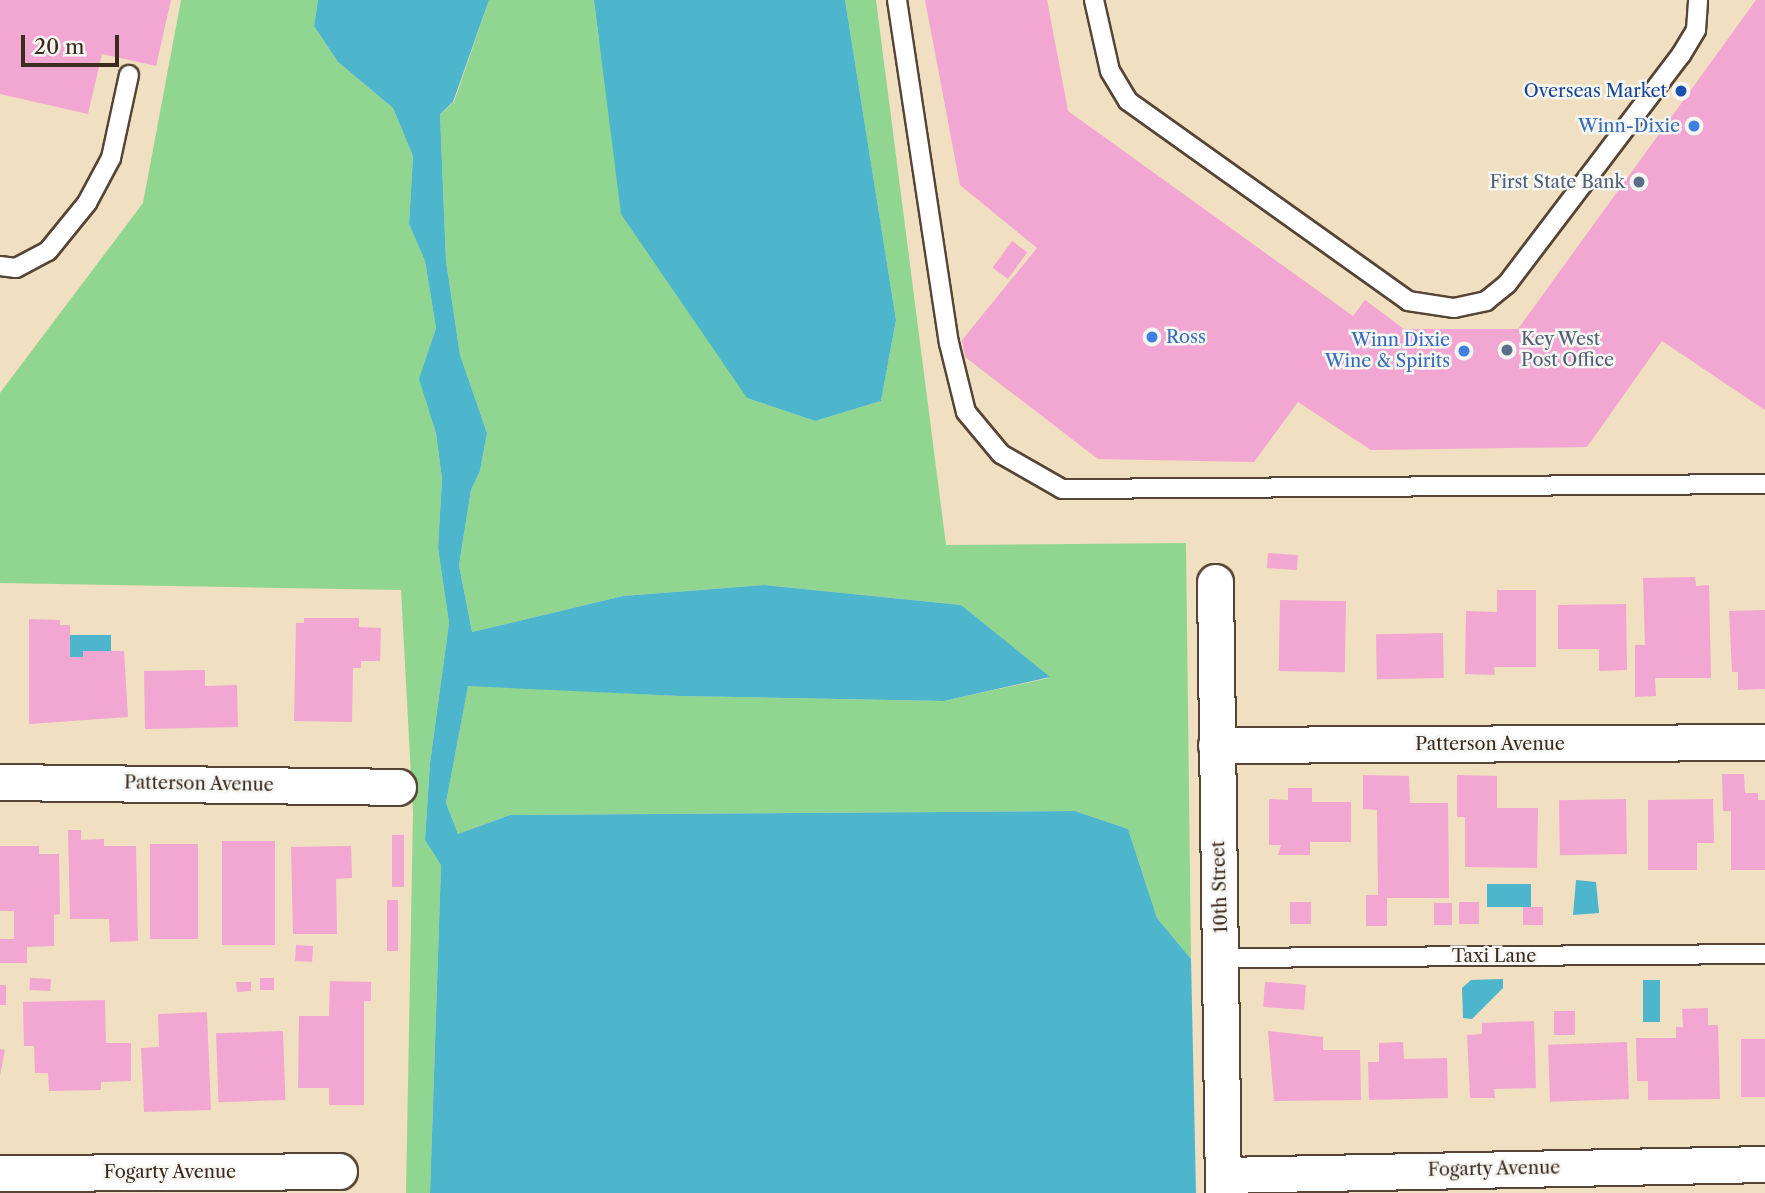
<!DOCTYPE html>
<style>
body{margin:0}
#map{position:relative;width:1765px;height:1193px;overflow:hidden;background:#f0dfc0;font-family:"Libre Caslon Text",serif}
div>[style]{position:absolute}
.green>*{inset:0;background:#90d690}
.water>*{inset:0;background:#4db5cc;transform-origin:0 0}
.building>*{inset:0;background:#f1a7d2;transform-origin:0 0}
.roads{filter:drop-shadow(2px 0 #564536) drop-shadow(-2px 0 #564536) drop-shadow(0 2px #564536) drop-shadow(0 -2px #564536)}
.lane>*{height:18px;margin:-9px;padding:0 9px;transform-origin:9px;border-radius:9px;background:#fff}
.street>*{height:35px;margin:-17.5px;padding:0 17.5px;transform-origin:17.5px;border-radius:17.5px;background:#fff}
.dots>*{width:19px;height:19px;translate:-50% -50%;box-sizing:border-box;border:4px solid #f6f6f2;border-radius:50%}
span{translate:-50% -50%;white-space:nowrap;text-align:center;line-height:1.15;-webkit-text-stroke:5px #f6f6f2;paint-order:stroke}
.transit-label{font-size:18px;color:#164399}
.right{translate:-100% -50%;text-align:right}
.shop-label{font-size:18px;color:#366cbe}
.left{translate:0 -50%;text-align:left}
.service-label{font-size:18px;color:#4e5e75}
.street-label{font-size:18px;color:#3b2a1e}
.scale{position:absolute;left:21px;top:35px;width:98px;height:32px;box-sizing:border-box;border:4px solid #3b2a1e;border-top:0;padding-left:9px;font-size:21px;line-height:24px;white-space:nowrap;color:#3b2a1e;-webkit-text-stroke:5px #f6f6f2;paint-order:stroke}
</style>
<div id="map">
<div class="green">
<i style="clip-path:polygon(181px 0,318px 0,314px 26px,338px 62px,393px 108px,413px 156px,409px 224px,425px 261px,436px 328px,420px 379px,436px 433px,442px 479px,438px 548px,449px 623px,430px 763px,425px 840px,441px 864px,430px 1193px,406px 1193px,413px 813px,401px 590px,0 583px,0 393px,143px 203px)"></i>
<i style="clip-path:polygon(489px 0,594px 0,599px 40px,747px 398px,815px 421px,881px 401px,896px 320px,845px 0,876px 0,946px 545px,1186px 543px,1191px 959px,1157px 918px,1128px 829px,1075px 811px,510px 815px,458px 834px,446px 803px,468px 685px,679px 696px,944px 701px,1049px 678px,961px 605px,764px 585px,623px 596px,472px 632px,459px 565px,471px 490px,480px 471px,487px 433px,460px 355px,446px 261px,440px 114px,454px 102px)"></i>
</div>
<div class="water">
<i style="clip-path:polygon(318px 0,489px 0,453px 102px,440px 114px,446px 261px,460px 355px,487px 433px,480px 471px,471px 490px,459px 565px,472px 632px,623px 596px,764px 585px,961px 605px,1050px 677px,944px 701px,679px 696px,468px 686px,446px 803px,458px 834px,510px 815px,1075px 811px,1128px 829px,1157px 918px,1191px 959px,1196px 1193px,430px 1193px,441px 865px,425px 840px,430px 763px,449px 623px,438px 548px,442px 479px,436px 433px,419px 379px,436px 328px,425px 261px,409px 224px,413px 156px,393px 108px,338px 62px,314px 26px)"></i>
<i style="clip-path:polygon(594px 0,845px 0,896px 320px,881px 401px,815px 421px,747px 398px,621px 214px)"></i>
<i style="clip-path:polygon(70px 635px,111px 635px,111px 651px,83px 651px,83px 657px,70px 657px)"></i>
<i style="clip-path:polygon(1576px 880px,1596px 882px,1599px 913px,1573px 915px)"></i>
<i style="left:1487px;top:884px;width:44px;height:23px"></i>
<i style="clip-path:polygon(1503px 979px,1503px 988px,1472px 1019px,1463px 1018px,1462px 988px,1471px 980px)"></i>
<i style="left:1643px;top:980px;width:17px;height:42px"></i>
</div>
<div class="building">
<i style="clip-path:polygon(0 0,171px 0,156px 66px,102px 54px,88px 114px,0 94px)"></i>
<i style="clip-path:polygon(925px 0,1047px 0,1068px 111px,1353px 316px,1365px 300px,1404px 329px,1518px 329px,1756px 0,1765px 0,1765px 410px,1662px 341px,1587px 447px,1371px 450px,1298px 402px,1254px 462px,1098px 459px,965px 357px,962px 340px,1037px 248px,960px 185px)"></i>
<i style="left:1012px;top:241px;width:19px;height:33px;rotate:36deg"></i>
<i style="left:1268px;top:553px;width:30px;height:15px;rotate:4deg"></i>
<i style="clip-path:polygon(1695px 577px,1696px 586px,1709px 585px,1711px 678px,1655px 678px,1656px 696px,1635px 697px,1635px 645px,1645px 645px,1643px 578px)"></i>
<i style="clip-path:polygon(1497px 590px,1536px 590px,1536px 667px,1494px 667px,1495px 675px,1465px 674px,1466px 611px,1497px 612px)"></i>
<i style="left:1280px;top:600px;width:66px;height:71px;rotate:1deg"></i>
<i style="clip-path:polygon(1626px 604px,1627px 670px,1599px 671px,1599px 649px,1558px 649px,1558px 605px)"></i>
<i style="clip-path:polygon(1765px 610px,1765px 689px,1738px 690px,1738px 672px,1732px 672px,1729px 611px)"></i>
<i style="clip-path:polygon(304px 618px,359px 618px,359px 627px,381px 628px,380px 661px,361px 661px,361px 668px,353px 668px,352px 722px,294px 721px,296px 623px,304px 623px)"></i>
<i style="clip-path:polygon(29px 619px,60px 620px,60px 625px,70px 625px,70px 657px,83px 657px,83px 651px,124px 651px,128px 717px,29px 724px)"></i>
<i style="left:1443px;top:633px;width:45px;height:67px;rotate:89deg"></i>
<i style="clip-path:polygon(205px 670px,205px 686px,237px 685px,238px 727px,145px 729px,144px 671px)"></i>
<i style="clip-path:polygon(1722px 774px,1744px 774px,1745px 793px,1758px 793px,1758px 800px,1765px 800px,1765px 870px,1731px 870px,1731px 811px,1723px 811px)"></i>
<i style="clip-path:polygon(1363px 775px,1409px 776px,1410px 803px,1448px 803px,1449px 898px,1387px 898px,1387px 926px,1366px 926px,1366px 895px,1378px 895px,1377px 810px,1363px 809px)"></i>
<i style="clip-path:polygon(1457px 775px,1497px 776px,1497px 808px,1538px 808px,1537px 868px,1465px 867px,1465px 817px,1457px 817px)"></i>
<i style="clip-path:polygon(1288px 788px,1312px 788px,1312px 802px,1351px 802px,1351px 842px,1310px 842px,1310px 855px,1278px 855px,1281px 845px,1269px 845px,1269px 799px,1288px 800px)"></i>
<i style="left:1626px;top:799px;width:55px;height:67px;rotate:89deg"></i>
<i style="clip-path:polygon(1713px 799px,1714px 843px,1697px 843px,1697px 870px,1648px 870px,1648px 800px)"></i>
<i style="clip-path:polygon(68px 830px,81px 830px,81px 840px,104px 839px,104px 846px,136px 846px,138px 941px,110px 942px,109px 919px,70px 919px)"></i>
<i style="left:392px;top:835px;width:12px;height:52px"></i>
<i style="left:222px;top:841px;width:53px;height:104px"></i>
<i style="left:198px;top:844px;width:95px;height:48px;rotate:90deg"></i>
<i style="clip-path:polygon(0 846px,39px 846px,39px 854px,59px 854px,60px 914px,54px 915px,54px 946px,27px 947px,27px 963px,0 963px,0 939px,14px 939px,14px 911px,0 911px)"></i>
<i style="clip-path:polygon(351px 846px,352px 878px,336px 879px,337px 934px,293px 934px,291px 847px)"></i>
<i style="left:387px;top:900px;width:11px;height:51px"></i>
<i style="left:1290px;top:902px;width:21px;height:22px"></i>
<i style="left:1459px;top:902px;width:20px;height:22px"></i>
<i style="left:1434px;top:903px;width:18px;height:22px"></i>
<i style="left:1543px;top:907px;width:18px;height:20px;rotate:90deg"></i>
<i style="left:296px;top:945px;width:17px;height:16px;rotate:3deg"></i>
<i style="left:30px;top:978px;width:21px;height:12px;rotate:3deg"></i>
<i style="left:260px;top:978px;width:14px;height:12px"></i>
<i style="clip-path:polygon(330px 981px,371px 982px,371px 1001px,364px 1001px,364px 1105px,329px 1105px,329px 1088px,298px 1088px,299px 1016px,329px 1016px)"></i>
<i style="clip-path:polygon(236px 982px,251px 982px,251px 991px,237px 992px)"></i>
<i style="left:1265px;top:982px;width:41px;height:25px;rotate:4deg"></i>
<i style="left:0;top:985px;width:6px;height:20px"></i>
<i style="clip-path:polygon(105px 1000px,106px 1043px,131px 1043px,131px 1081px,101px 1082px,101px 1090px,49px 1091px,48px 1073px,35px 1073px,34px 1046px,24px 1046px,23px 1002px)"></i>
<i style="clip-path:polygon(1708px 1008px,1708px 1025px,1718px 1025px,1720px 1099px,1648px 1100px,1648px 1081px,1637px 1081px,1636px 1038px,1676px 1038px,1676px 1027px,1683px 1027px,1682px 1009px)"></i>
<i style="left:1554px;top:1011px;width:21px;height:24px"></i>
<i style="clip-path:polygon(207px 1012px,211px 1110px,144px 1112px,141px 1048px,159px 1047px,158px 1014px)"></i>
<i style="clip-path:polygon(1534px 1021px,1536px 1088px,1494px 1089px,1495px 1098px,1470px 1098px,1467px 1035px,1482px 1034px,1482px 1023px)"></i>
<i style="left:283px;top:1031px;width:69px;height:67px;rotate:88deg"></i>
<i style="clip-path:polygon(1268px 1031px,1323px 1037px,1323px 1050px,1360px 1050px,1361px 1100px,1274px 1101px)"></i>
<i style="left:1765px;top:1039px;width:58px;height:24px;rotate:90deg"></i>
<i style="clip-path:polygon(1403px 1042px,1404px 1059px,1447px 1058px,1448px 1098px,1369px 1100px,1368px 1062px,1379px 1062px,1379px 1043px)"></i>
<i style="left:1627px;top:1042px;width:57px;height:79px;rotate:88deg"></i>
<i style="left:0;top:1049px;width:5px;height:49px;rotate:11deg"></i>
</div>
<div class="roads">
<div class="lane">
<i style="left:897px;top:0;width:347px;rotate:81.4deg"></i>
<i style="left:949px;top:343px;width:71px;rotate:76.2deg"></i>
<i style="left:966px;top:412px;width:55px;rotate:50.2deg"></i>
<i style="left:1001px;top:454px;width:70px;rotate:29.8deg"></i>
<i style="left:1062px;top:489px;width:703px;rotate:-0.41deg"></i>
<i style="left:1094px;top:0;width:73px;rotate:77.3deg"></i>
<i style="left:1110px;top:71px;width:35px;rotate:59deg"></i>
<i style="left:1128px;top:101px;width:344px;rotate:35.5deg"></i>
<i style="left:1408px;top:301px;width:47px;rotate:8.7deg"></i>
<i style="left:1454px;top:308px;width:33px;rotate:-12deg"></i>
<i style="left:1486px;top:301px;width:27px;rotate:-39deg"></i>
<i style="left:1507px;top:284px;width:288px;rotate:-52.8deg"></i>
<i style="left:1681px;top:55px;width:29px;rotate:-59deg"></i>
<i style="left:1696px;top:30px;width:30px;rotate:-86deg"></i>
<i style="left:0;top:266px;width:16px;rotate:7deg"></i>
<i style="left:16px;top:268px;width:36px;rotate:-28deg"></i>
<i style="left:48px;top:251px;width:62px;rotate:-50.9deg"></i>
<i style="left:87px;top:203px;width:51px;rotate:-61.9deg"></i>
<i style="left:111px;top:158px;width:85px;rotate:-77.8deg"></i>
<i style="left:1223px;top:958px;width:542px;rotate:-0.42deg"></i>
</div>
<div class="street">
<i style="left:1215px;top:582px;width:611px;rotate:89.25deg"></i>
<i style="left:1216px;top:745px;width:549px;rotate:-0.31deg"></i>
<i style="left:0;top:782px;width:398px;rotate:0.7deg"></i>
<i style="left:0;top:1173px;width:339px;rotate:-0.3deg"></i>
<i style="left:1223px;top:1175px;width:542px;rotate:-1.16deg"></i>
</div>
</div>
<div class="dots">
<i style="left:1681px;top:91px;background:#1a4fb4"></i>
<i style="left:1694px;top:126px;background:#3f7fe0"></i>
<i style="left:1639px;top:182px;background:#5c6f8a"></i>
<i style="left:1152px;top:337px;background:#3f7fe0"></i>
<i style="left:1507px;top:350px;background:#5c6f8a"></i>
<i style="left:1464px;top:351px;background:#3f7fe0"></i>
</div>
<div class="transit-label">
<span class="right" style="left:1667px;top:91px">Overseas Market</span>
</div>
<div class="shop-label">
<span class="right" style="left:1680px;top:126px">Winn-Dixie</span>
<span class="left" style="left:1166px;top:337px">Ross</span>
<span class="right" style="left:1450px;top:351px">Winn Dixie<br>Wine &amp; Spirits</span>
</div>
<div class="service-label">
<span class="right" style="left:1625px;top:182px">First State Bank</span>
<span class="left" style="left:1521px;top:350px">Key West<br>Post Office</span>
</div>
<div class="street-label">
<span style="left:1490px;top:744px">Patterson Avenue</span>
<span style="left:199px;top:784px;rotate:1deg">Patterson Avenue</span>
<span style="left:1220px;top:887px;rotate:-92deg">10th Street</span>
<span style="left:1494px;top:956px">Taxi Lane</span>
<span style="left:1494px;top:1169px;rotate:-1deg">Fogarty Avenue</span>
<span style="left:170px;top:1172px">Fogarty Avenue</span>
</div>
<div class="scale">20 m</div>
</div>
